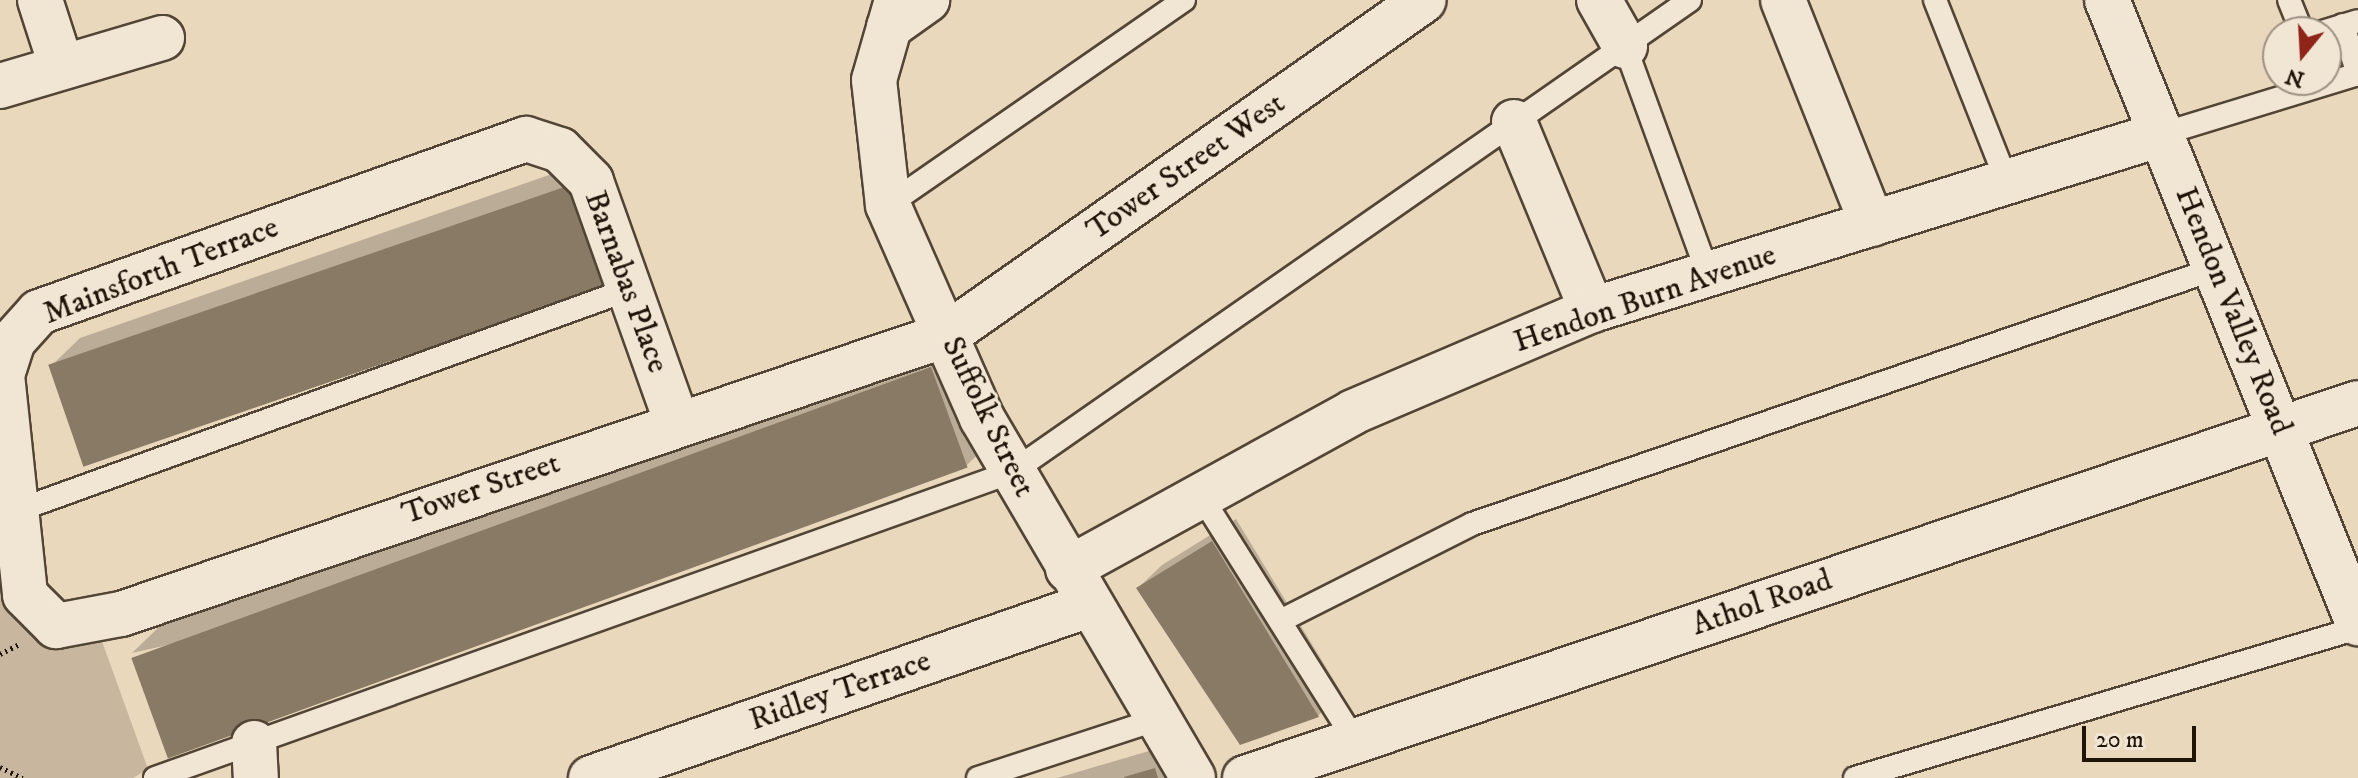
<!DOCTYPE html>
<style>
body{margin:0}
#map{position:relative;width:2358px;height:778px;overflow:hidden;background:#ead8bd;font-family:"IM FELL DW Pica",serif}
div>[style]{position:absolute}
.green>*{inset:0;background:#c8b79e}
.shadow>*{inset:0;background:#0003}
.building>*{inset:0;background:#897a66;transform-origin:0 0}
.path>*{height:5px;margin-top:-2.5px;transform-origin:0;background:repeating-linear-gradient(90deg,#201408 0 2px,transparent 0 6px)}
.roads{filter:drop-shadow(2px 0 #524535) drop-shadow(-2px 0 #524535) drop-shadow(0 2px #524535) drop-shadow(0 -2px #524535)}
.lane>*{height:22px;margin:-11px;padding:0 11px;transform-origin:11px;border-radius:11px;background:#f1e6d4}
.street>*{height:44px;margin:-22px;padding:0 22px;transform-origin:22px;border-radius:22px;background:#f1e6d4}
.secondary>*{height:44px;margin:-22px;padding:0 22px;transform-origin:22px;border-radius:22px;background:#f1e6d4}
span{translate:-50% -50%;white-space:nowrap;text-align:center;line-height:1.15;-webkit-text-stroke:6px #f1e6d4;paint-order:stroke}
.street-label{font-size:32px;color:#201408}
.north{position:absolute;left:2262px;top:16px;width:80px;height:80px;box-sizing:border-box;background:#f1e6d4;border:2px solid #9d9282;border-radius:50%;rotate:198deg;font-size:22px;font-weight:700;line-height:32px;text-align:center;color:#201408}
.north::after{content:'';display:block;margin:auto;width:28px;height:36px;background:#8f2418;clip-path:polygon(50% 0,100% 100%,50% 72%,0 100%)}
.scale{position:absolute;left:2082px;top:726px;width:114px;height:36px;box-sizing:border-box;border:4px solid #201408;border-top:0;padding-left:10px;font-size:24px;line-height:28px;white-space:nowrap;color:#201408;-webkit-text-stroke:6px #f1e6d4;paint-order:stroke}
</style>
<div id="map">
<div class="green">
<i style="clip-path:polygon(0 339px,25px 595px,94px 619px,148px 769px,133px 778px,0 778px)"></i>
</div>
<div class="shadow">
<i style="clip-path:polygon(601px 157px,635px 255px,51px 366px,80px 338px)"></i>
<i style="clip-path:polygon(960px 340px,995px 438px,966px 466px,132px 653px,161px 625px)"></i>
<i style="clip-path:polygon(1236px 519px,1341px 692px,1318px 716px,1241px 743px,1138px 588px,1162px 565px)"></i>
<i style="clip-path:polygon(1183px 741px,1194px 778px,1057px 778px)"></i>
</div>
<div class="building">
<i style="left:573px;top:184px;width:108px;height:555px;rotate:71deg"></i>
<i style="left:931px;top:367px;width:107px;height:851px;rotate:70deg"></i>
<i style="clip-path:polygon(1212px 541px,1319px 717px,1240px 745px,1136px 588px)"></i>
<i style="clip-path:polygon(1155px 768px,1158px 778px,1124px 778px,1124px 777px)"></i>
</div>
<div class="path">
<i style="left:0;top:654px;width:22px;rotate:-27deg"></i>
<i style="left:0;top:767px;width:25px;rotate:26deg"></i>
</div>
<div class="roads">
<div class="lane">
<i style="left:1935px;top:0;width:196px;rotate:68.4deg"></i>
<i style="left:2289px;top:0;width:35px;rotate:68deg"></i>
<i style="left:2343px;top:25px;width:52px;rotate:73.3deg"></i>
<i style="left:2322px;top:32px;width:37px;rotate:-17deg"></i>
<i style="left:1625px;top:46px;width:243px;rotate:70deg"></i>
<i style="left:2162px;top:134px;width:205px;rotate:-17deg"></i>
<i style="left:888px;top:205px;width:360px;rotate:-34.7deg"></i>
<i style="left:1201px;top:496px;width:289px;rotate:57.8deg"></i>
<i style="left:16px;top:511px;width:653px;rotate:-19.88deg"></i>
<i style="left:1280px;top:621px;width:215px;rotate:-26.8deg"></i>
<i style="left:1472px;top:524px;width:788px;rotate:-18.96deg"></i>
<i style="left:155px;top:778px;width:910px;rotate:-19.65deg"></i>
<i style="left:1012px;top:472px;width:826px;rotate:-34.84deg"></i>
<i style="left:978px;top:778px;width:189px;rotate:-18.1deg"></i>
<i style="left:1855px;top:778px;width:525px;rotate:-16.61deg"></i>
</div>
<div class="street">
<i style="left:40px;top:0;width:68px;rotate:72.1deg"></i>
<i style="left:1599px;top:0;width:53px;rotate:60.5deg"></i>
<i style="left:1783px;top:0;width:241px;rotate:68.3deg"></i>
<i style="left:2107px;top:0;width:672px;rotate:68.06deg"></i>
<i style="left:889px;top:27px;width:47px;rotate:-35.4deg"></i>
<i style="left:0;top:86px;width:169px;rotate:-16.5deg"></i>
<i style="left:1514px;top:122px;width:204px;rotate:67.5deg"></i>
<i style="left:677px;top:423px;width:257px;rotate:-109.6deg"></i>
<i style="left:591px;top:181px;width:44px;rotate:-135deg"></i>
<i style="left:560px;top:150px;width:36px;rotate:-162deg"></i>
<i style="left:526px;top:139px;width:517px;rotate:160.44deg"></i>
<i style="left:39px;top:312px;width:39px;rotate:132deg"></i>
<i style="left:13px;top:341px;width:36px;rotate:108deg"></i>
<i style="left:2px;top:375px;width:221px;rotate:84deg"></i>
<i style="left:25px;top:595px;width:44px;rotate:45deg"></i>
<i style="left:56px;top:626px;width:66px;rotate:-10.5deg"></i>
<i style="left:121px;top:614px;width:873px;rotate:-18.7deg"></i>
<i style="left:948px;top:334px;width:581px;rotate:-35.06deg"></i>
<i style="left:1068px;top:569px;width:325px;rotate:-28.8deg"></i>
<i style="left:1353px;top:412px;width:260px;rotate:-23.1deg"></i>
<i style="left:1592px;top:310px;width:597px;rotate:-17.16deg"></i>
<i style="left:254px;top:743px;width:35px;rotate:87deg"></i>
<i style="left:591px;top:778px;width:527px;rotate:-19.16deg"></i>
<i style="left:1245px;top:778px;width:1174px;rotate:-18.62deg"></i>
</div>
<div class="secondary">
<i style="left:897px;top:0;width:83px;rotate:106deg"></i>
<i style="left:874px;top:80px;width:126px;rotate:83.6deg"></i>
<i style="left:888px;top:205px;width:233px;rotate:66.2deg"></i>
<i style="left:982px;top:418px;width:417px;rotate:59.6deg"></i>
</div>
</div>
<div class="street-label">
<span style="left:1186px;top:167px;rotate:-35deg">Tower Street West</span>
<span style="left:161px;top:271px;rotate:-21deg">Mainsforth Terrace</span>
<span style="left:626px;top:282px;rotate:70deg">Barnabas Place</span>
<span style="left:1645px;top:299px;rotate:-19deg">Hendon Burn Avenue</span>
<span style="left:2233px;top:311px;rotate:68deg">Hendon Valley Road</span>
<span style="left:988px;top:417px;rotate:64deg">Suffolk Street</span>
<span style="left:481px;top:489px;rotate:-19deg">Tower Street</span>
<span style="left:1762px;top:603px;rotate:-19deg">Athol Road</span>
<span style="left:840px;top:691px;rotate:-19deg">Ridley Terrace</span>
</div>
<div class="north">N</div>
<div class="scale">20 m</div>
</div>
